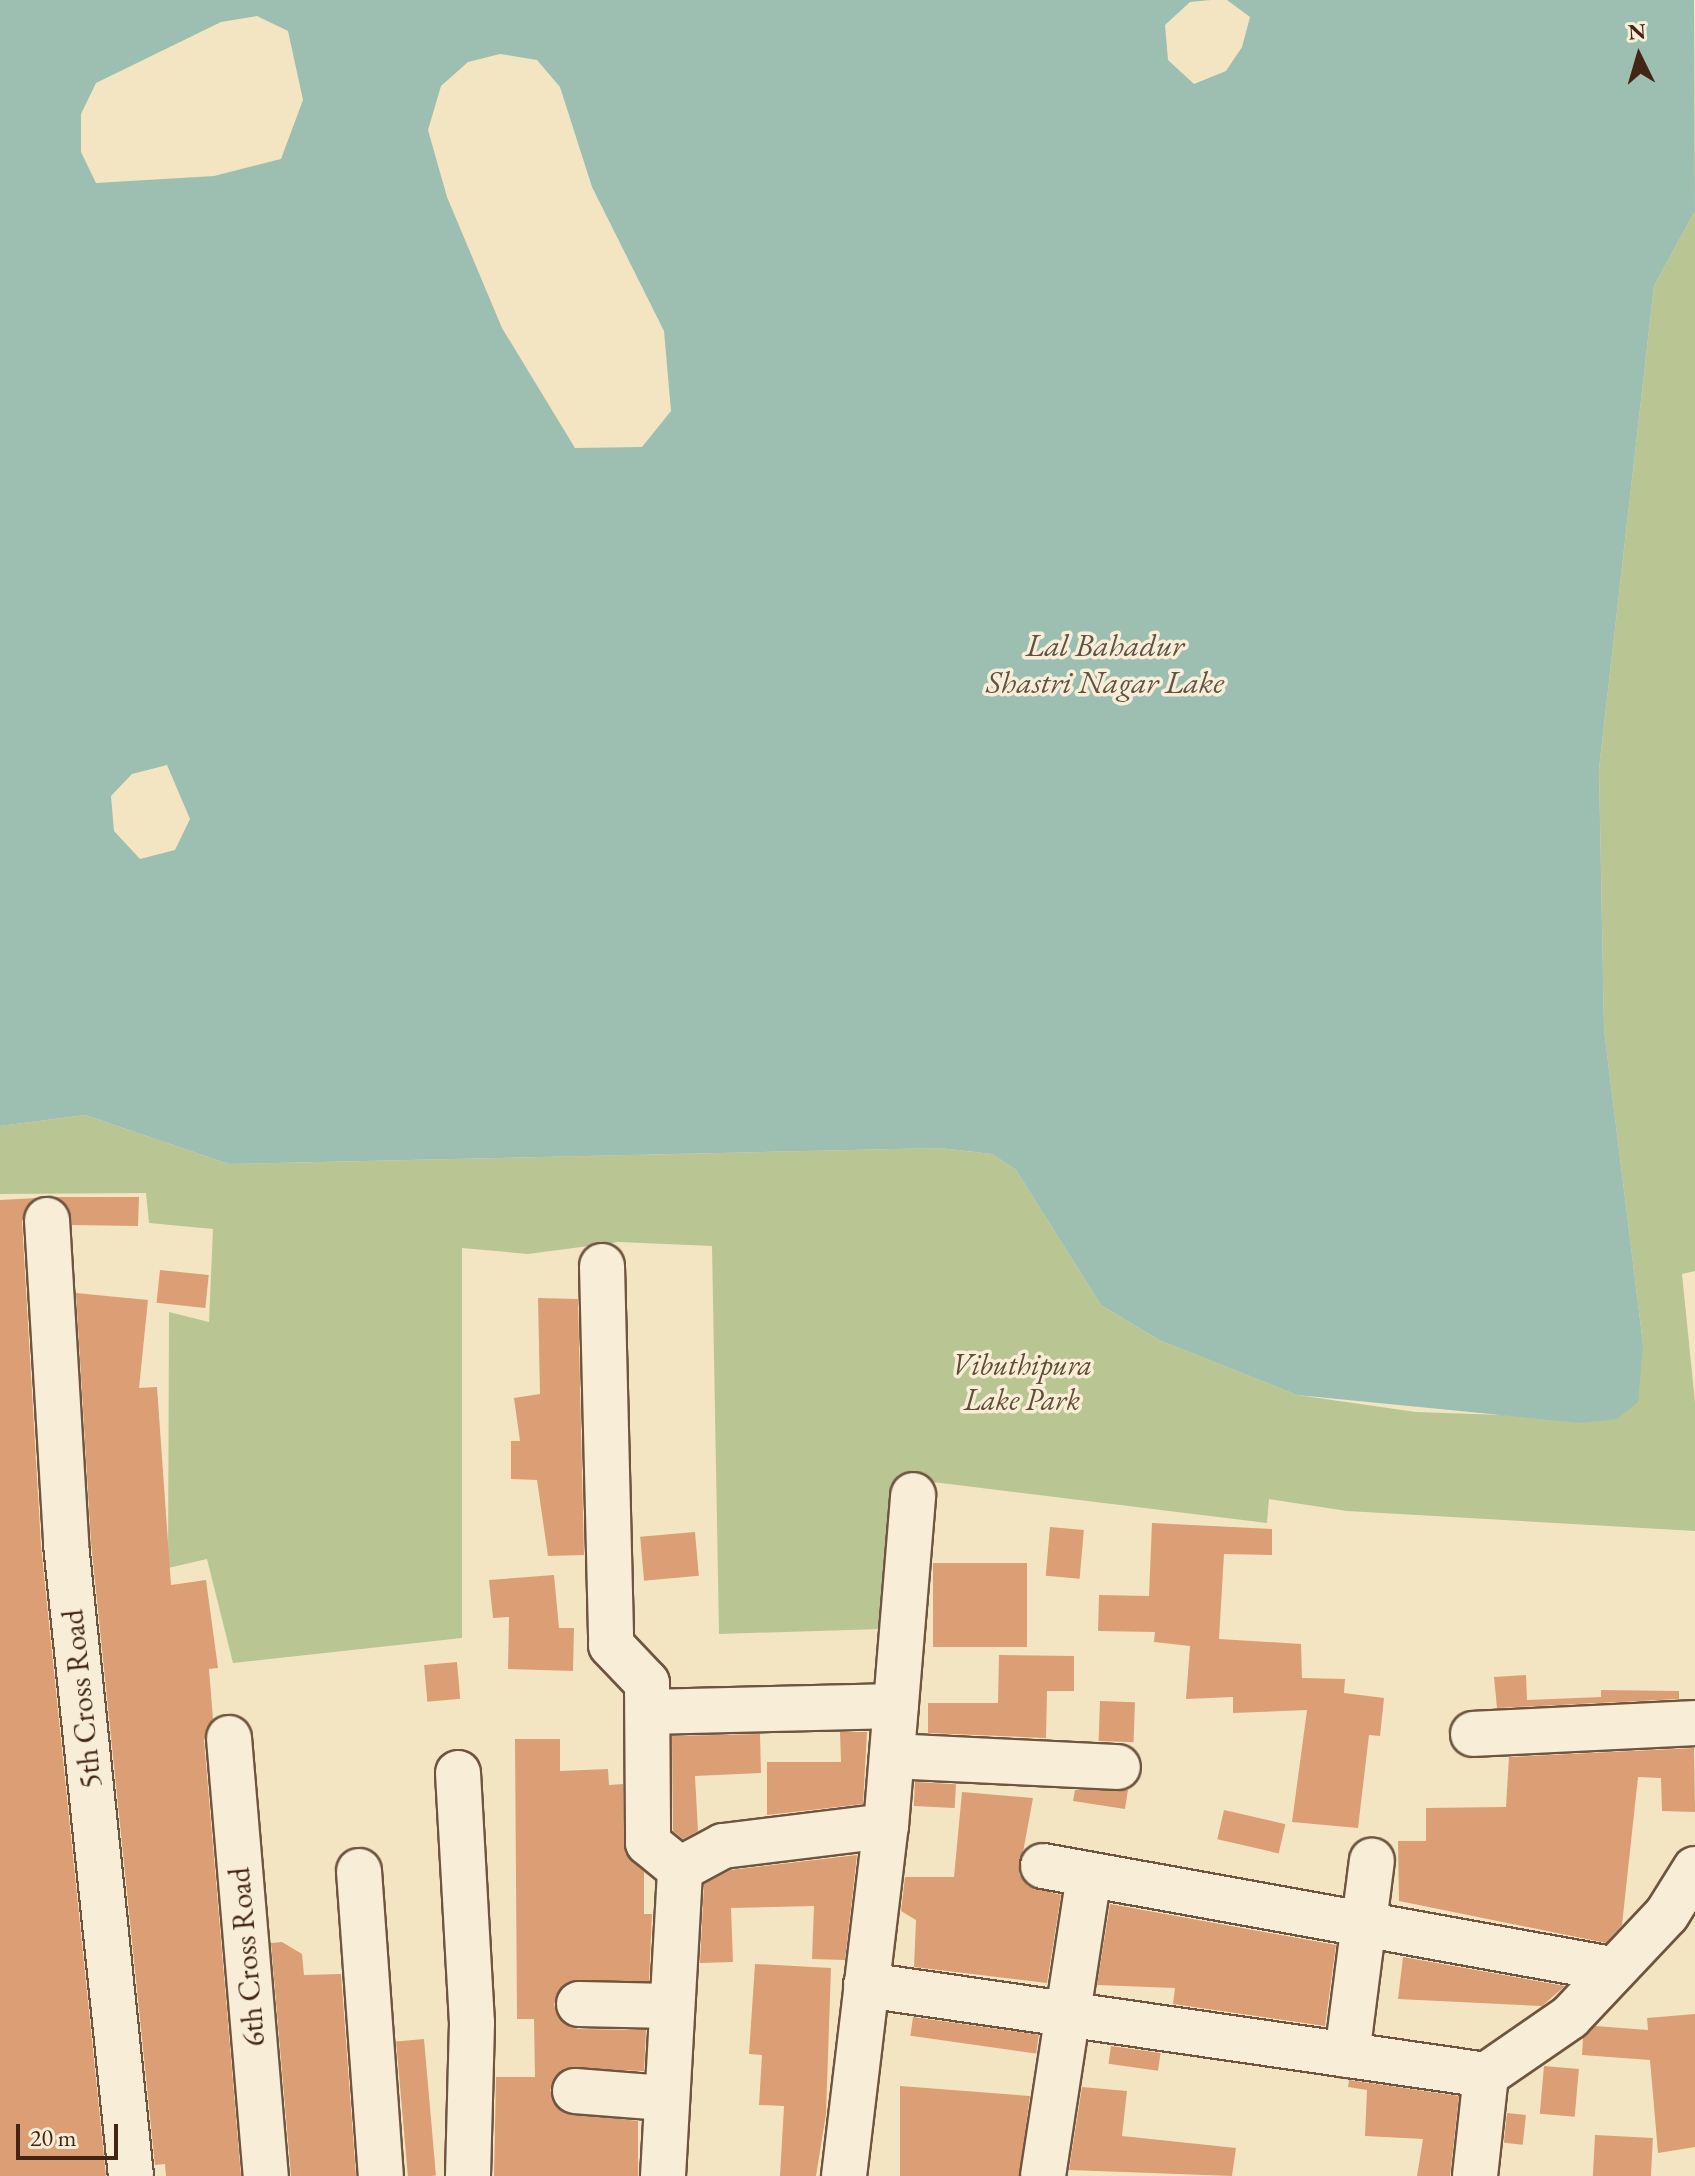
<!DOCTYPE html>
<style>
body{margin:0}
#map{position:relative;width:1695px;height:2176px;overflow:hidden;background:#f4e5c2;font-family:"EB Garamond",serif}
div>[style]{position:absolute}
.green>*{inset:0;background:#bac594}
.water>*{inset:0;background:#9cbfb1}
.building>*{inset:0;background:#dc9e75;transform-origin:0 0}
.roads{filter:drop-shadow(2px 0 #6f5540) drop-shadow(-2px 0 #6f5540) drop-shadow(0 2px #6f5540) drop-shadow(0 -2px #6f5540)}
.minor>*{height:44px;margin:-22px;padding:0 22px;transform-origin:22px;border-radius:22px;background:#f8eed7}
span{translate:-50% -50%;white-space:nowrap;text-align:center;line-height:1.15;-webkit-text-stroke:7px #f8eed7;paint-order:stroke}
.park-label{font-size:30px;color:#614d35;font-style:italic}
.street-label{font-size:30px;color:#432515}
.water-label{font-size:32px;color:#5e5344;font-style:italic}
.north{position:absolute;left:1599px;top:16px;width:80px;height:80px;-webkit-text-stroke:6px #f8eed7;paint-order:stroke;rotate:355deg;font-size:22px;font-weight:700;line-height:32px;text-align:center;color:#432515}
.north::after{content:'';display:block;margin:auto;width:28px;height:36px;background:#432515;clip-path:polygon(50% 0,100% 100%,50% 72%,0 100%)}
.scale{position:absolute;left:16px;top:2124px;width:102px;height:36px;box-sizing:border-box;border:4px solid #432515;border-top:0;padding-left:10px;font-size:24px;line-height:28px;white-space:nowrap;color:#432515;-webkit-text-stroke:6px #f8eed7;paint-order:stroke}
</style>
<div id="map">
<div class="green">
<i style="clip-path:polygon(1695px 211px,1695px 1271px,1682px 1274px,1695px 1402px,1695px 1531px,1347px 1511px,1269px 1499px,1267px 1523px,900px 1478px,881px 1629px,719px 1634px,712px 1246px,619px 1242px,528px 1254px,462px 1248px,462px 1638px,233px 1663px,207px 1559px,168px 1568px,169px 1312px,209px 1322px,213px 1229px,149px 1223px,146px 1193px,0 1194px,0 1126px,85px 1115px,229px 1164px,940px 1148px,992px 1154px,1016px 1170px,1101px 1305px,1159px 1340px,1297px 1395px,1416px 1412px,1617px 1419px,1643px 1344px,1604px 1029px,1599px 769px,1654px 286px)"></i>
</div>
<div class="water">
<i style="clip-path:polygon(evenodd,0 0,1211px 0,1190px 2px,1165px 25px,1168px 60px,1194px 84px,1226px 71px,1242px 47px,1250px 17px,1227px 0,1694px 0,1695px 211px,1654px 286px,1599px 769px,1604px 1029px,1643px 1344px,1638px 1402px,1617px 1419px,1581px 1423px,1297px 1395px,1159px 1340px,1101px 1305px,1016px 1170px,992px 1154px,940px 1148px,229px 1164px,85px 1115px,0 1126px,0 0,257px 16px,288px 31px,303px 100px,281px 159px,214px 176px,96px 183px,81px 152px,81px 114px,96px 83px,221px 22px,257px 16px,0 0,500px 54px,537px 60px,560px 87px,592px 187px,664px 331px,671px 411px,642px 447px,575px 448px,502px 328px,447px 197px,428px 130px,441px 86px,468px 62px,500px 54px,0 0,167px 765px,190px 819px,175px 850px,140px 859px,114px 831px,111px 796px,132px 774px,167px 765px)"></i>
</div>
<div class="building">
<i style="clip-path:polygon(54px 1197px,139px 1197px,138px 1226px,72px 1225px,68px 1207px)"></i>
<i style="clip-path:polygon(37px 1198px,22px 1221px,41px 1546px,106px 2176px,0 2176px,0 1200px)"></i>
<i style="left:160px;top:1270px;width:49px;height:33px;rotate:6deg"></i>
<i style="clip-path:polygon(76px 1293px,148px 1300px,139px 1388px,157px 1387px,171px 1585px,206px 1580px,218px 1668px,209px 1669px,213px 1719px,204px 1740px,241px 2176px,166px 2176px,165px 2164px,155px 2165px,91px 1542px)"></i>
<i style="clip-path:polygon(538px 1298px,578px 1299px,584px 1555px,548px 1556px,537px 1480px,511px 1479px,511px 1441px,520px 1441px,514px 1398px,540px 1394px)"></i>
<i style="clip-path:polygon(1152px 1523px,1272px 1529px,1272px 1555px,1224px 1554px,1219px 1639px,1301px 1644px,1302px 1678px,1345px 1679px,1344px 1693px,1384px 1698px,1380px 1736px,1369px 1735px,1358px 1828px,1292px 1822px,1307px 1710px,1233px 1713px,1233px 1697px,1186px 1699px,1190px 1646px,1154px 1642px,1155px 1632px,1098px 1631px,1099px 1595px,1149px 1596px)"></i>
<i style="left:1050px;top:1527px;width:34px;height:49px;rotate:5deg"></i>
<i style="left:695px;top:1532px;width:44px;height:55px;rotate:85deg"></i>
<i style="left:933px;top:1563px;width:94px;height:84px"></i>
<i style="clip-path:polygon(554px 1575px,559px 1628px,574px 1628px,573px 1671px,508px 1669px,509px 1617px,493px 1618px,489px 1580px)"></i>
<i style="clip-path:polygon(999px 1655px,1074px 1656px,1074px 1691px,1047px 1691px,1046px 1738px,928px 1733px,928px 1703px,998px 1703px)"></i>
<i style="left:457px;top:1662px;width:37px;height:33px;rotate:85deg"></i>
<i style="clip-path:polygon(1526px 1675px,1527px 1700px,1601px 1697px,1601px 1690px,1679px 1691px,1679px 1699px,1497px 1708px,1494px 1677px)"></i>
<i style="left:1100px;top:1701px;width:35px;height:40px;rotate:2deg"></i>
<i style="clip-path:polygon(840px 1732px,867px 1732px,863px 1804px,767px 1815px,767px 1762px,841px 1762px)"></i>
<i style="clip-path:polygon(760px 1734px,761px 1773px,695px 1776px,698px 1831px,683px 1839px,673px 1831px,672px 1736px)"></i>
<i style="clip-path:polygon(515px 1739px,560px 1739px,560px 1771px,608px 1769px,609px 1785px,623px 1784px,625px 1853px,644px 1872px,644px 1914px,652px 1914px,649px 1981px,568px 1982px,554px 2004px,558px 2017px,578px 2029px,646px 2030px,644px 2071px,565px 2068px,550px 2090px,562px 2112px,638px 2121px,638px 2176px,494px 2176px,496px 2077px,535px 2077px,534px 2019px,517px 2019px)"></i>
<i style="clip-path:polygon(1694px 1748px,1695px 1812px,1662px 1811px,1661px 1778px,1638px 1777px,1622px 1925px,1606px 1943px,1399px 1901px,1398px 1841px,1426px 1841px,1426px 1808px,1506px 1807px,1509px 1757px)"></i>
<i style="left:915px;top:1782px;width:41px;height:24px;rotate:3deg"></i>
<i style="clip-path:polygon(1075px 1790px,1128px 1790px,1125px 1809px,1073px 1801px)"></i>
<i style="clip-path:polygon(962px 1792px,1033px 1798px,1019px 1874px,1028px 1886px,1061px 1895px,1047px 1983px,914px 1967px,916px 1920px,901px 1911px,905px 1877px,954px 1877px)"></i>
<i style="left:1224px;top:1810px;width:63px;height:30px;rotate:13deg"></i>
<i style="clip-path:polygon(857px 1855px,845px 1960px,812px 1959px,814px 1906px,731px 1908px,733px 1962px,700px 1963px,704px 1884px,731px 1870px)"></i>
<i style="clip-path:polygon(1110px 1904px,1336px 1945px,1325px 2026px,1173px 2004px,1175px 1988px,1097px 1985px)"></i>
<i style="clip-path:polygon(282px 1942px,302px 1954px,304px 1975px,341px 1974px,356px 2176px,291px 2176px,271px 1943px)"></i>
<i style="clip-path:polygon(1403px 1957px,1565px 1986px,1542px 2006px,1398px 1999px)"></i>
<i style="clip-path:polygon(755px 1964px,831px 1968px,826px 2114px,816px 2176px,780px 2176px,784px 2106px,759px 2105px,762px 2055px,749px 2054px)"></i>
<i style="clip-path:polygon(1695px 2014px,1695px 2147px,1658px 2153px,1650px 2060px,1582px 2055px,1583px 2038px,1595px 2026px,1648px 2030px,1647px 2018px)"></i>
<i style="left:913px;top:2017px;width:127px;height:19px;rotate:8deg"></i>
<i style="left:424px;top:2039px;width:137px;height:28px;rotate:85deg"></i>
<i style="left:1111px;top:2046px;width:50px;height:18px;rotate:8deg"></i>
<i style="left:1544px;top:2066px;width:35px;height:48px;rotate:5deg"></i>
<i style="clip-path:polygon(1349px 2080px,1459px 2096px,1450px 2176px,1417px 2176px,1423px 2139px,1365px 2136px,1367px 2090px,1348px 2087px)"></i>
<i style="clip-path:polygon(900px 2086px,1030px 2096px,1019px 2176px,900px 2176px)"></i>
<i style="clip-path:polygon(1082px 2087px,1127px 2091px,1122px 2136px,1236px 2148px,1232px 2176px,1069px 2170px)"></i>
<i style="left:1507px;top:2113px;width:19px;height:30px;rotate:6deg"></i>
<i style="left:1595px;top:2135px;width:58px;height:41px;rotate:3deg"></i>
</div>
<div class="roads">
<div class="minor">
<i style="left:47px;top:1220px;width:325px;rotate:86.6deg"></i>
<i style="left:66px;top:1544px;width:635px;rotate:84.13deg"></i>
<i style="left:602px;top:1266px;width:379px;rotate:88.6deg"></i>
<i style="left:611px;top:1645px;width:52px;rotate:46.5deg"></i>
<i style="left:647px;top:1683px;width:160px;rotate:89.6deg"></i>
<i style="left:648px;top:1843px;width:41px;rotate:39.1deg"></i>
<i style="left:648px;top:1712px;width:248px;rotate:-1.4deg"></i>
<i style="left:1473px;top:1734px;width:222px;rotate:-2.8deg"></i>
<i style="left:229px;top:1738px;width:440px;rotate:85.2deg"></i>
<i style="left:892px;top:1756px;width:226px;rotate:2.8deg"></i>
<i style="left:458px;top:1773px;width:250px;rotate:86.8deg"></i>
<i style="left:472px;top:2023px;width:153px;rotate:91.5deg"></i>
<i style="left:1043px;top:1866px;width:577px;rotate:10.28deg"></i>
<i style="left:359px;top:1871px;width:306px;rotate:85.9deg"></i>
<i style="left:866px;top:1985px;width:626px;rotate:8.26deg"></i>
<i style="left:579px;top:2004px;width:91px;rotate:1.3deg"></i>
<i style="left:1347px;top:2055px;width:196px;rotate:-82.7deg"></i>
<i style="left:575px;top:2091px;width:89px;rotate:4.5deg"></i>
<i style="left:663px;top:2176px;width:307px;rotate:-86.8deg"></i>
<i style="left:680px;top:1869px;width:49px;rotate:-28.1deg"></i>
<i style="left:723px;top:1846px;width:164px;rotate:-7deg"></i>
<i style="left:844px;top:2176px;width:353px;rotate:-83.2deg"></i>
<i style="left:886px;top:1826px;width:332px;rotate:-85.3deg"></i>
<i style="left:1043px;top:2176px;width:304px;rotate:-81.3deg"></i>
<i style="left:1475px;top:2176px;width:102px;rotate:-83.8deg"></i>
<i style="left:1486px;top:2075px;width:102px;rotate:-34.6deg"></i>
<i style="left:1570px;top:2017px;width:141px;rotate:-46.7deg"></i>
<i style="left:1667px;top:1914px;width:53px;rotate:-58.1deg"></i>
</div>
</div>
<div class="park-label">
<span style="left:1022px;top:1382px">Vibuthipura<br>Lake Park</span>
</div>
<div class="street-label">
<span style="left:82px;top:1699px;rotate:-96deg">5th Cross Road</span>
<span style="left:247px;top:1957px;rotate:-95deg">6th Cross Road</span>
</div>
<div class="water-label">
<span style="left:1105px;top:664px">Lal Bahadur<br>Shastri Nagar Lake</span>
</div>
<div class="north">N</div>
<div class="scale">20 m</div>
</div>
